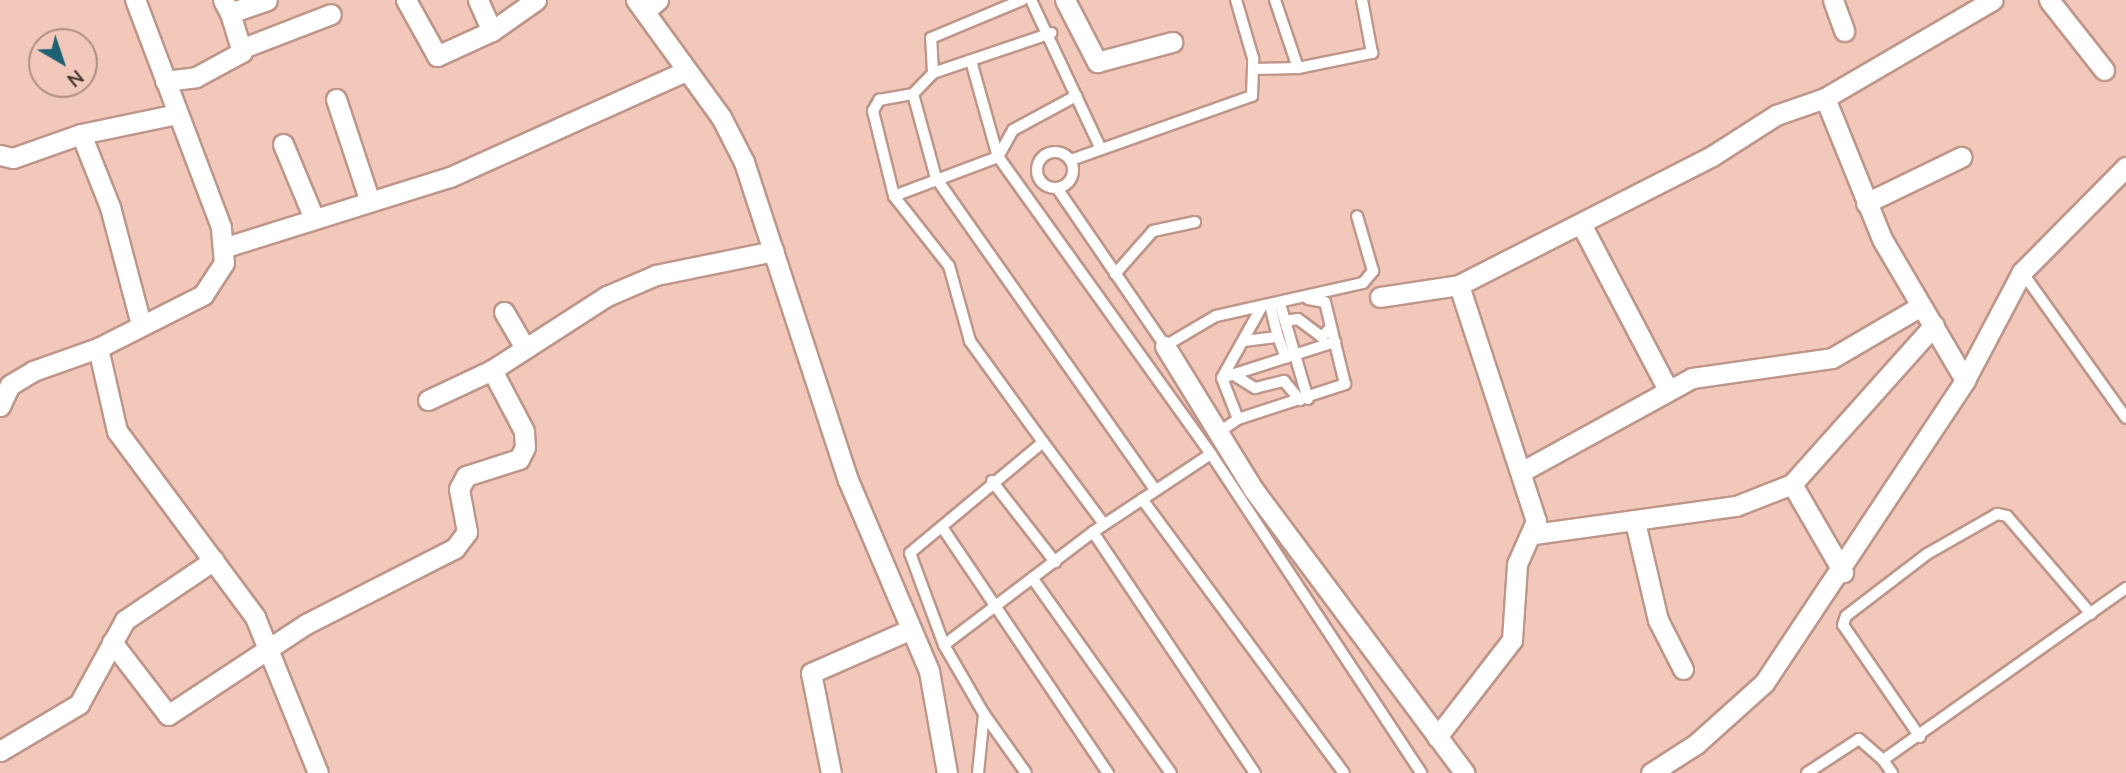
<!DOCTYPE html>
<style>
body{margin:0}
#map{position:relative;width:2126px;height:773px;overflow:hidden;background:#f2c8bb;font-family:"Nunito Sans",sans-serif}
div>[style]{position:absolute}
.roads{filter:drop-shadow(2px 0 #be968a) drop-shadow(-2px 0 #be968a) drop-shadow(0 2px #be968a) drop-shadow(0 -2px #be968a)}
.lane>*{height:10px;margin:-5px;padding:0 5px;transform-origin:5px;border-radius:5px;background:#fff}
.lane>.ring{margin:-5px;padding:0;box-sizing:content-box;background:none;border:10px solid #fff;border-radius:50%}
.street>*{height:19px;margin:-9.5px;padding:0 9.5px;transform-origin:9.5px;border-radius:9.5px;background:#fff}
span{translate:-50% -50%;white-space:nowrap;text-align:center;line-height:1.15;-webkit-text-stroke:5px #f2c8bb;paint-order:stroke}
.north{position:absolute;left:28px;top:28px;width:70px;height:70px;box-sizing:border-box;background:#f2c8bb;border:2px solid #ae8e84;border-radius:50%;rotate:141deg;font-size:19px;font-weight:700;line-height:28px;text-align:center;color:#473731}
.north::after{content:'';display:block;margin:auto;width:24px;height:32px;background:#1b6172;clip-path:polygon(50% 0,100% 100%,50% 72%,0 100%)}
</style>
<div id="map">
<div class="roads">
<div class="lane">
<i style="left:1031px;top:0;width:162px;rotate:64.9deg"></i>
<i style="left:1275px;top:0;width:72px;rotate:71.3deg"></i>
<i style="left:1298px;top:68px;width:76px;rotate:-11.5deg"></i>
<i style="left:1372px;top:53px;width:54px;rotate:-100.7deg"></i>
<i style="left:1255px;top:69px;width:43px;rotate:-1.3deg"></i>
<i style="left:933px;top:73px;width:125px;rotate:-18.7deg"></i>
<i style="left:913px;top:94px;width:87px;rotate:74.7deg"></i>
<i style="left:936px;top:178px;width:381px;rotate:54.9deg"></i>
<i class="ring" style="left:1037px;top:152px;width:26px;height:26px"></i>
<i style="left:1071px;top:160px;width:192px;rotate:-19.5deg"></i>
<i style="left:1252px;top:96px;width:38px;rotate:-88deg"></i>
<i style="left:1253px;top:58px;width:60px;rotate:-106.3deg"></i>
<i style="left:1057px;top:188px;width:191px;rotate:55.6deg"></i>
<i style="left:1165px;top:346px;width:59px;rotate:-30.5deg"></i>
<i style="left:1216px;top:316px;width:151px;rotate:-12.7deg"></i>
<i style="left:1363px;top:283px;width:16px;rotate:-50deg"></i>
<i style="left:1373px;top:271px;width:57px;rotate:-106.2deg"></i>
<i style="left:894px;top:196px;width:111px;rotate:-20.6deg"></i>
<i style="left:998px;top:157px;width:31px;rotate:-61deg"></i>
<i style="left:1013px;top:130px;width:72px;rotate:-28.4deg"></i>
<i style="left:2022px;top:272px;width:179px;rotate:54.5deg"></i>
<i style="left:1115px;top:274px;width:57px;rotate:-48.5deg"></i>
<i style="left:1153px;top:231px;width:43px;rotate:-12.1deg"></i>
<i style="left:1280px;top:304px;width:99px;rotate:73.6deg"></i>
<i style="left:1270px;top:305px;width:33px;rotate:76deg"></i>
<i style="left:1285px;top:321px;width:13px;rotate:-9deg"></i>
<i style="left:1298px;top:319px;width:30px;rotate:37deg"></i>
<i style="left:1322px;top:337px;width:13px;rotate:-48deg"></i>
<i style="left:1244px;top:341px;width:34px;rotate:-7deg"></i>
<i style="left:1278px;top:337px;width:22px;rotate:69deg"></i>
<i style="left:1234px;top:375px;width:25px;rotate:32deg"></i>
<i style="left:1255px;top:388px;width:30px;rotate:-14deg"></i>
<i style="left:1284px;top:381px;width:25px;rotate:50deg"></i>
<i style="left:1222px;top:378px;width:119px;rotate:-17.7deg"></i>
<i style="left:1238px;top:419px;width:44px;rotate:-111.3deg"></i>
<i style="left:1222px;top:378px;width:82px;rotate:-60.9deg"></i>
<i style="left:1218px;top:433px;width:24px;rotate:-35deg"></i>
<i style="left:1238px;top:419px;width:113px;rotate:-18.1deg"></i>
<i style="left:1345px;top:384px;width:84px;rotate:-103.7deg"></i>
<i style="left:1325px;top:302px;width:17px;rotate:-170deg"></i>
<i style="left:1043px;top:442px;width:102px;rotate:53.4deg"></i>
<i style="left:1211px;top:454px;width:382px;rotate:56.6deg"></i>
<i style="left:992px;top:481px;width:103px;rotate:52.1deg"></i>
<i style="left:1142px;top:499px;width:340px;rotate:53.6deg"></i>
<i style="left:942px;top:527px;width:297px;rotate:56deg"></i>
<i style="left:1093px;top:532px;width:290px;rotate:56.1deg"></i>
<i style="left:1033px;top:579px;width:238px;rotate:54.6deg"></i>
<i style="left:944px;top:645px;width:187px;rotate:-37.2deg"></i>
<i style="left:1093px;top:532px;width:141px;rotate:-33.5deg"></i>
<i style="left:1211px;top:454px;width:365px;rotate:-125.6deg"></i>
<i style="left:998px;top:157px;width:100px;rotate:-105.7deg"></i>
<i style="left:984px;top:714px;width:72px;rotate:54.6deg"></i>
<i style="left:1920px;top:737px;width:136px;rotate:-124.5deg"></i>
<i style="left:1843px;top:625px;width:9px;rotate:-72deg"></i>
<i style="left:1846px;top:616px;width:102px;rotate:-37.4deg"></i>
<i style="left:1927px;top:554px;width:81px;rotate:-29.7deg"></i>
<i style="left:1997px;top:514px;width:10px;rotate:11deg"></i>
<i style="left:2007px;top:516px;width:129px;rotate:49.4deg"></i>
<i style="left:1883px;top:760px;width:16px;rotate:55deg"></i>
<i style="left:978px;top:773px;width:59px;rotate:-84.2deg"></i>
<i style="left:984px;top:714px;width:80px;rotate:-120.1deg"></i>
<i style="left:944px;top:645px;width:98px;rotate:-110.3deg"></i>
<i style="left:910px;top:553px;width:173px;rotate:-39.8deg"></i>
<i style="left:1043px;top:442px;width:125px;rotate:-125.9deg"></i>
<i style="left:970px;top:341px;width:78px;rotate:-105.6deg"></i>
<i style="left:949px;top:266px;width:89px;rotate:-128.2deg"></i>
<i style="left:894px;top:196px;width:88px;rotate:-103.9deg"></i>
<i style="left:873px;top:111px;width:13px;rotate:-61deg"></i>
<i style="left:879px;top:100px;width:35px;rotate:-10deg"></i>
<i style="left:913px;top:94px;width:29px;rotate:-46deg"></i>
<i style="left:933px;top:73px;width:35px;rotate:-93deg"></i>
<i style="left:931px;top:38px;width:99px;rotate:-22.7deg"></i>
<i style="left:1807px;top:773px;width:62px;rotate:-33.2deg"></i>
<i style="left:1859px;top:739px;width:32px;rotate:41deg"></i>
<i style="left:1883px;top:760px;width:298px;rotate:-35.3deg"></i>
</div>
<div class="street">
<i style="left:223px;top:0;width:15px;rotate:62deg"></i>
<i style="left:230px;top:13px;width:39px;rotate:-19deg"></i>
<i style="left:406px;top:0;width:64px;rotate:61deg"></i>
<i style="left:437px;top:56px;width:60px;rotate:-24.4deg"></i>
<i style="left:478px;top:0;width:34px;rotate:66deg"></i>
<i style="left:492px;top:31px;width:54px;rotate:-35.2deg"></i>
<i style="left:636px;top:0;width:145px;rotate:54deg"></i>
<i style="left:721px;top:117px;width:51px;rotate:62.9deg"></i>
<i style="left:744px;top:162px;width:335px;rotate:71.9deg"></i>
<i style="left:848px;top:480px;width:207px;rotate:67deg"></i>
<i style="left:929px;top:671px;width:104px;rotate:80deg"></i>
<i style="left:1065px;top:0;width:70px;rotate:62.7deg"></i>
<i style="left:1097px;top:62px;width:78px;rotate:-14.9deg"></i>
<i style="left:1833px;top:0;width:33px;rotate:70deg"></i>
<i style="left:2049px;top:0;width:89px;rotate:51.8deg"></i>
<i style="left:645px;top:11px;width:17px;rotate:-40deg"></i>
<i style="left:243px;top:48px;width:94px;rotate:-21.1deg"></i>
<i style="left:165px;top:81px;width:31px;rotate:-7deg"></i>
<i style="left:196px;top:77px;width:52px;rotate:-28.5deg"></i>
<i style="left:242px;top:52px;width:41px;rotate:-107.1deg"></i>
<i style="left:336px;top:99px;width:105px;rotate:71.7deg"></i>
<i style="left:81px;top:134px;width:79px;rotate:68.3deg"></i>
<i style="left:110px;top:207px;width:121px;rotate:75.2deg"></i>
<i style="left:283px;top:144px;width:78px;rotate:67.4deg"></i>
<i style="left:0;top:155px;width:13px;rotate:13deg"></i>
<i style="left:13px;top:158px;width:72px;rotate:-19.4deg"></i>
<i style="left:81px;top:134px;width:98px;rotate:-11.8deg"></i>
<i style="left:1866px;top:203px;width:106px;rotate:-25.8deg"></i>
<i style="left:1581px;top:224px;width:187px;rotate:62.3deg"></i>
<i style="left:226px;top:247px;width:235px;rotate:-17.4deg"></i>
<i style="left:450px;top:177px;width:259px;rotate:-24.2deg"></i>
<i style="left:1380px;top:297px;width:80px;rotate:-8.6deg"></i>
<i style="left:1459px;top:285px;width:284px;rotate:-27deg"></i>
<i style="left:1712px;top:156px;width:76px;rotate:-32.6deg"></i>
<i style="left:1776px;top:115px;width:52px;rotate:-19.1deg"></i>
<i style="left:504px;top:312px;width:42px;rotate:59.7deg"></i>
<i style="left:1165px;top:346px;width:168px;rotate:58.4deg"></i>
<i style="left:1253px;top:489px;width:354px;rotate:53.3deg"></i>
<i style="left:98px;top:348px;width:85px;rotate:77.1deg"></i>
<i style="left:117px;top:431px;width:232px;rotate:53.4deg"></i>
<i style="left:255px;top:617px;width:168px;rotate:68deg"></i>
<i style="left:1965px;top:380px;width:164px;rotate:-120.5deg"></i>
<i style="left:1882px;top:239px;width:152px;rotate:-112deg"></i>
<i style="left:1825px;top:98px;width:194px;rotate:-30.3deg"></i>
<i style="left:428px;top:400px;width:71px;rotate:-25.1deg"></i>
<i style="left:492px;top:370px;width:137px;rotate:-32.8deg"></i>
<i style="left:607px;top:296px;width:53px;rotate:-23.2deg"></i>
<i style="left:656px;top:275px;width:120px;rotate:-11.5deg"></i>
<i style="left:0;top:406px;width:23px;rotate:-65deg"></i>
<i style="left:10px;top:385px;width:27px;rotate:-31deg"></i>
<i style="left:33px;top:371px;width:69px;rotate:-19.5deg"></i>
<i style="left:98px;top:348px;width:118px;rotate:-26.8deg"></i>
<i style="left:203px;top:295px;width:38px;rotate:-57deg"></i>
<i style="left:224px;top:263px;width:36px;rotate:-95deg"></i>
<i style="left:221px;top:227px;width:243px;rotate:-110.7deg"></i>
<i style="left:1521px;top:472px;width:195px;rotate:-28.8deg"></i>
<i style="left:1692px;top:378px;width:141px;rotate:-8.1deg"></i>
<i style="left:1832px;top:358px;width:103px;rotate:-30.3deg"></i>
<i style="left:1792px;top:484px;width:102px;rotate:59.9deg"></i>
<i style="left:1635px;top:522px;width:101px;rotate:76.8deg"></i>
<i style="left:1658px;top:620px;width:55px;rotate:63deg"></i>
<i style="left:1534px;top:534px;width:204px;rotate:-7.9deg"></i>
<i style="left:1736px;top:506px;width:60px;rotate:-21.4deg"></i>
<i style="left:1792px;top:484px;width:213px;rotate:-48.2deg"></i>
<i style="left:112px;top:642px;width:92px;rotate:52.5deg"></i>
<i style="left:168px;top:715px;width:165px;rotate:-33.4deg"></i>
<i style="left:306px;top:624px;width:167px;rotate:-27deg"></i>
<i style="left:455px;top:548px;width:20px;rotate:-53deg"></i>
<i style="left:467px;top:532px;width:44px;rotate:-100.5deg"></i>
<i style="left:459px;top:489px;width:15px;rotate:-62deg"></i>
<i style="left:466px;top:476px;width:56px;rotate:-17.8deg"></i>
<i style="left:519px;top:459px;width:13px;rotate:-63deg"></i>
<i style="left:525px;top:447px;width:16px;rotate:-94deg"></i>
<i style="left:524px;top:431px;width:69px;rotate:-117.7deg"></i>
<i style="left:1437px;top:737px;width:123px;rotate:-52.3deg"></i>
<i style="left:1512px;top:640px;width:76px;rotate:-86.2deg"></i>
<i style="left:1517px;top:564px;width:47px;rotate:-66.2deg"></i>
<i style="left:1536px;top:521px;width:248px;rotate:-108.1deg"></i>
<i style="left:0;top:751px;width:92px;rotate:-30.7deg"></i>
<i style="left:79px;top:704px;width:96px;rotate:-61.3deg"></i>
<i style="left:125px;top:620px;width:107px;rotate:-34deg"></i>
<i style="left:831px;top:773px;width:102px;rotate:-101.3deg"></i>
<i style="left:811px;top:673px;width:107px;rotate:-23.7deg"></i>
<i style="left:1651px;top:773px;width:54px;rotate:-32.8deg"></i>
<i style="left:1696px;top:744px;width:91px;rotate:-41.9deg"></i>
<i style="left:1764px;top:683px;width:364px;rotate:-56.4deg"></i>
<i style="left:1965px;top:380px;width:122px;rotate:-62.2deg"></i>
<i style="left:2022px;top:272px;width:148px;rotate:-45.3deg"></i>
</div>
</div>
<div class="north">N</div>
</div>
